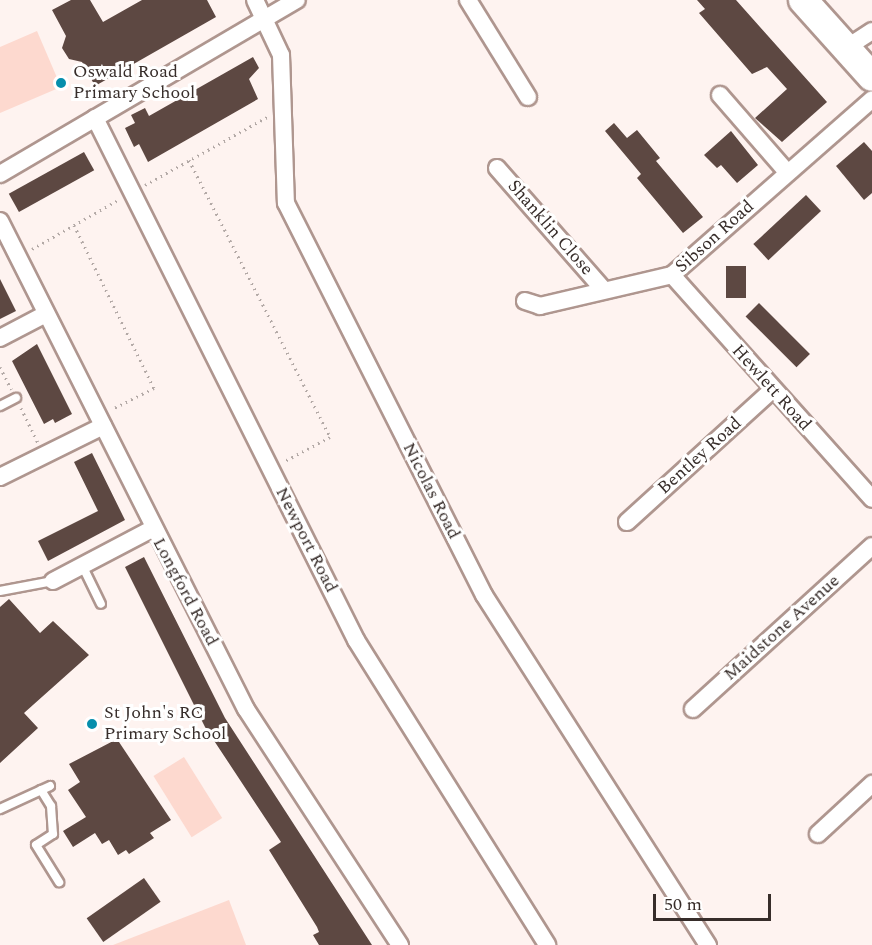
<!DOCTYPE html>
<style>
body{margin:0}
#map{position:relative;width:872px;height:945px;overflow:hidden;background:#fef3f0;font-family:Spectral,serif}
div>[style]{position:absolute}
.green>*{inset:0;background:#fdd9cf;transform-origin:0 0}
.building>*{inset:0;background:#5d4842;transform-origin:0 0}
.path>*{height:3px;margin-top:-1.5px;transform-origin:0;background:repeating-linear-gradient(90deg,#b3a9a6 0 1.5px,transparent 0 6px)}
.roads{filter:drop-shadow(2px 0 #af968f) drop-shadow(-2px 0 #af968f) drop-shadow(0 2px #af968f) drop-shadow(0 -2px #af968f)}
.service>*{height:8px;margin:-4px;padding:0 4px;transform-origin:4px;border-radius:4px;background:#fff}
.minor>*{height:16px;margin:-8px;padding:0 8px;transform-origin:8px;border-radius:8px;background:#fff}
.trunk>*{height:28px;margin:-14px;padding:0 14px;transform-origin:14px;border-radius:14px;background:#fff}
.dots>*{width:16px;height:16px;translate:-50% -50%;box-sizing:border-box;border:3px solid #fff;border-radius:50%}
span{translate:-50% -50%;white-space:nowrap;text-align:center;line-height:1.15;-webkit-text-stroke:6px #fff;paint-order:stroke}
.poi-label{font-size:18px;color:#372d2a}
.left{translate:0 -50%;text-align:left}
.street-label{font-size:18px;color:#372d2a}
.scale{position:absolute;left:653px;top:894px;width:118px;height:27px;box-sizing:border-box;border:3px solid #372d2a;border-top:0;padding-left:8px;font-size:18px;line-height:21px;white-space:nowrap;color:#372d2a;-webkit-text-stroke:4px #fff;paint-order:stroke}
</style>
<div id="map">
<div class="green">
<i style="clip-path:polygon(37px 31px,61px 87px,0 113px,0 47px)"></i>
<i style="left:184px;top:757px;width:72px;height:36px;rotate:58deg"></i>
<i style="clip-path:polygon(229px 900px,246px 945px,113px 945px)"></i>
</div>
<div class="building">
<i style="clip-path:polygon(71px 0,90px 0,103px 22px,142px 0,207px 0,216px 17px,95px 86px,82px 62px,69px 59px,62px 48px,66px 36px,52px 10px)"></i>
<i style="clip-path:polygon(697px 0,736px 0,827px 102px,782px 142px,755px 118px,787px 89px,767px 67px,752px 74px,699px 13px,705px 9px)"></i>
<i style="clip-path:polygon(253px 57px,259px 68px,249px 79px,258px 99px,148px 162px,139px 144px,134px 147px,125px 128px,135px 123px,131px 115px,145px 108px,149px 116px)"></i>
<i style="clip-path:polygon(614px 123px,627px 138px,637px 130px,660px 158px,656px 161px,703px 217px,683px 233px,637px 178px,641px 174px,605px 131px)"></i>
<i style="clip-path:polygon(731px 131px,758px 165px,737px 183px,721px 165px,717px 168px,704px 155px)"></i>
<i style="clip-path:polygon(864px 142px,872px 151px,872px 193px,864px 200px,836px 166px)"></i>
<i style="left:84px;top:152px;width:21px;height:86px;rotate:61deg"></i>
<i style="left:806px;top:195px;width:22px;height:72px;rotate:47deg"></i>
<i style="left:726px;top:266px;width:20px;height:32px"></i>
<i style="clip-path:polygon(0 279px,16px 311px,0 319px)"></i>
<i style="left:759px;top:303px;width:72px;height:19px;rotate:45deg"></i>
<i style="clip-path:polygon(37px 344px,72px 414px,55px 423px,53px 419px,44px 424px,12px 361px)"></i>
<i style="clip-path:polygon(92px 453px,125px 520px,48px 561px,38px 541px,98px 511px,74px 462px)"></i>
<i style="clip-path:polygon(144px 557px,225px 718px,372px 945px,319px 945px,313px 935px,319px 932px,317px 927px,269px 850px,281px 842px,205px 727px,125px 567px)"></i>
<i style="clip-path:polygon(9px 599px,40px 633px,53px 621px,89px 655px,24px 713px,38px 728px,0 763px,0 607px)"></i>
<i style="clip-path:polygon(117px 739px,171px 820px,150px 833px,154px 838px,129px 854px,126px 850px,118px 855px,109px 840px,102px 844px,95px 833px,73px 847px,63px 831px,86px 817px,68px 790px,80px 782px,69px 764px)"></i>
<i style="left:144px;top:878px;width:29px;height:70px;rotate:55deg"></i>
</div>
<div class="path">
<i style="left:189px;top:160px;width:311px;rotate:63deg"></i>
<i style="left:330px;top:437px;width:53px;rotate:152deg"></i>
<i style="left:145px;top:185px;width:140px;rotate:-29.1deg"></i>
<i style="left:74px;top:225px;width:182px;rotate:63.9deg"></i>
<i style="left:154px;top:388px;width:47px;rotate:153.4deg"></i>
<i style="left:32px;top:249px;width:99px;rotate:-29.7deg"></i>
<i style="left:0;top:367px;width:25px;rotate:63deg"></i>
<i style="left:21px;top:408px;width:39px;rotate:64deg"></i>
</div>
<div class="roads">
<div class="service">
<i style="left:0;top:406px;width:18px;rotate:-27deg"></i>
<i style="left:82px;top:565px;width:43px;rotate:64deg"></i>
<i style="left:0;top:591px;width:54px;rotate:-10.7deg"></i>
<i style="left:41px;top:790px;width:19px;rotate:58deg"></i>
<i style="left:51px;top:806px;width:28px;rotate:86deg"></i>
<i style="left:53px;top:834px;width:20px;rotate:147deg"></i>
<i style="left:36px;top:845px;width:44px;rotate:58.1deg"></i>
<i style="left:0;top:809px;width:55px;rotate:-24.7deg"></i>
</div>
<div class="minor">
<i style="left:255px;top:0;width:61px;rotate:64.7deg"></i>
<i style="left:281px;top:55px;width:148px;rotate:88.1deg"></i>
<i style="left:286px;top:203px;width:439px;rotate:63.2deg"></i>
<i style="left:484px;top:595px;width:416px;rotate:57.4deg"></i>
<i style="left:468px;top:0;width:114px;rotate:58.3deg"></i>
<i style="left:846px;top:48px;width:31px;rotate:-33deg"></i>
<i style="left:720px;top:95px;width:102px;rotate:49deg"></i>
<i style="left:95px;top:118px;width:584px;rotate:63.43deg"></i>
<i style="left:356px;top:640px;width:360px;rotate:57.9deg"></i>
<i style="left:497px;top:168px;width:161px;rotate:48.8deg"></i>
<i style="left:0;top:174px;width:344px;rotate:-30.4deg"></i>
<i style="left:0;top:221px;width:546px;rotate:63.25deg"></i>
<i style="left:246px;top:709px;width:282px;rotate:56.9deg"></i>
<i style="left:672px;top:275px;width:300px;rotate:48.2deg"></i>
<i style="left:525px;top:301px;width:16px;rotate:18deg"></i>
<i style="left:540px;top:306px;width:136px;rotate:-13.2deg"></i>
<i style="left:672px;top:275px;width:266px;rotate:-41.3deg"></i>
<i style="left:0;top:338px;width:52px;rotate:-27.6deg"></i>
<i style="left:0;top:477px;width:115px;rotate:-26.3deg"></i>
<i style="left:627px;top:522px;width:196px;rotate:-42.3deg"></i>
<i style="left:53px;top:581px;width:112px;rotate:-27.7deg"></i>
<i style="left:693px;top:709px;width:242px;rotate:-42.3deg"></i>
<i style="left:818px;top:834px;width:74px;rotate:-42.8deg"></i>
</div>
<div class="trunk">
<i style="left:803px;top:0;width:103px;rotate:48.1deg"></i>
</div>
</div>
<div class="dots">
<i style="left:61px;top:83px;background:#068eac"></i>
<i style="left:92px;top:724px;background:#068eac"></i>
</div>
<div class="poi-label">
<span class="left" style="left:73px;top:83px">Oswald Road<br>Primary School</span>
<span class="left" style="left:104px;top:724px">St John's RC<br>Primary School</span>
</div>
<div class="street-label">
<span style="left:550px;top:228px;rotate:49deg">Shanklin Close</span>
<span style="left:715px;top:237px;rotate:-42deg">Sibson Road</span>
<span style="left:771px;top:388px;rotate:48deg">Hewlett Road</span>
<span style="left:700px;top:456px;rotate:-42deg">Bentley Road</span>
<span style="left:431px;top:491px;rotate:63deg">Nicolas Road</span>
<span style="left:306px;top:540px;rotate:63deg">Newport Road</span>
<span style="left:185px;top:592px;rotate:62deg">Longford Road</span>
<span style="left:782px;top:628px;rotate:-42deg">Maidstone Avenue</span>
</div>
<div class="scale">50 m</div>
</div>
